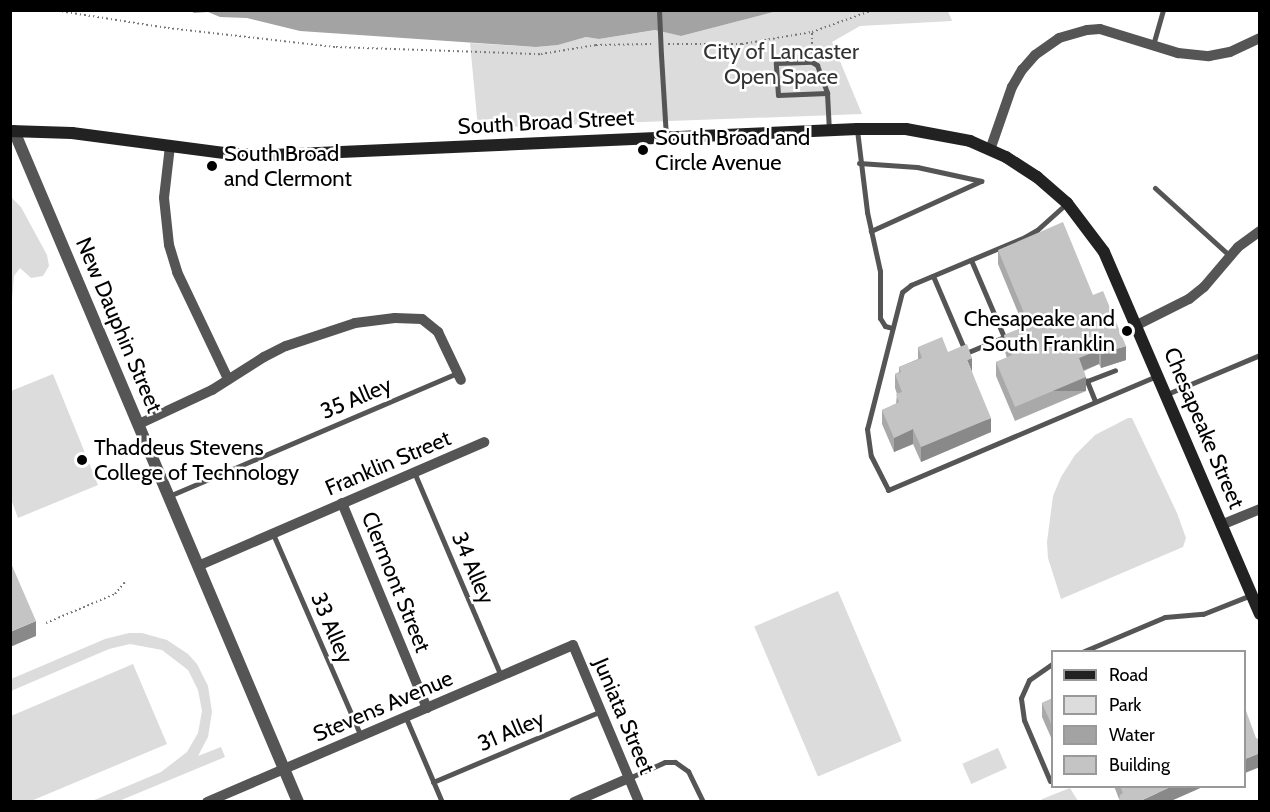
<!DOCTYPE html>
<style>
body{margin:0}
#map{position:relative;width:1270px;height:812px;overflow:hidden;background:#fff;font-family:Cabin,sans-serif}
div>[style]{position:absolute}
.green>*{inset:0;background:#dcdcdc;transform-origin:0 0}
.water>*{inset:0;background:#a3a3a3}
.path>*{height:2px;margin-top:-1px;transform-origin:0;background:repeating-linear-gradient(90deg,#777 0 1.5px,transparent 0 4.5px)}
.service>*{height:5px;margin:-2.5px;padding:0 2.5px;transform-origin:2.5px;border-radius:2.5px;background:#555}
.minor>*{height:10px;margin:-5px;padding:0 5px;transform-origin:5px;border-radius:5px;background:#555}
.tertiary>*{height:12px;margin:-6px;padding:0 6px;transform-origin:6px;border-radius:6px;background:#555}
.secondary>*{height:12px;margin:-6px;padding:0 6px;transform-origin:6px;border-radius:6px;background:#222}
.service-bridge>*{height:5px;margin:-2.5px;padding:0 2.5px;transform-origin:2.5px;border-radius:2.5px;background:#555}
.wall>*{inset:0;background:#a9a9a9}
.shaded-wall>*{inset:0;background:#898989;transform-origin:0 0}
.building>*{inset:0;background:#c4c4c4}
.dots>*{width:16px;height:16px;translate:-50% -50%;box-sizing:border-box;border:3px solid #fff;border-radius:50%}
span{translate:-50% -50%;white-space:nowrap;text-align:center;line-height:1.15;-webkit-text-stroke:5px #fff;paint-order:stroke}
.park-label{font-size:22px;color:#333}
.street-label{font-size:22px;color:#000}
.poi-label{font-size:22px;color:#000}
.left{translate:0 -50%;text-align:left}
.right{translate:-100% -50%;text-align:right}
.frame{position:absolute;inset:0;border:12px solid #000;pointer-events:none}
.legend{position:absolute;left:1051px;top:650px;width:195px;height:138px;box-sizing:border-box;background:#fff;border:2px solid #999;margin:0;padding:8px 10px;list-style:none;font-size:18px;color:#000}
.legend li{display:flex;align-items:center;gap:12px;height:30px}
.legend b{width:30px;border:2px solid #999}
</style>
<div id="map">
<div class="green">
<i style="clip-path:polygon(777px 11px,948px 11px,952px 21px,860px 26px,832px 42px,862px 114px,478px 128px,470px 43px,536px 47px,558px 45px,586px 37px,599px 39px,656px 30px,681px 36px)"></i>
<i style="clip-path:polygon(11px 197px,21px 207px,47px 255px,49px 266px,43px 276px,31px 278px,20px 268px,14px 276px,11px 312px)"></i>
<i style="clip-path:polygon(53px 374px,98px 485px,18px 518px,11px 499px,11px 391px)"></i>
<i style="clip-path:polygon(1128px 418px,1132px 418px,1177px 513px,1186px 538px,1183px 547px,1061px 599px,1048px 558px,1047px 542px,1053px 496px,1061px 477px,1075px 455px,1095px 435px)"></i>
<i style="left:838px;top:591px;width:163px;height:91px;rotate:67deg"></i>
<i style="clip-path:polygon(129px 633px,142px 633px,167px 640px,188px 654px,197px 664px,208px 686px,212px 712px,208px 737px,198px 756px,221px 747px,225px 757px,119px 801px,92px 801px,161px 772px,187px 752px,198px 733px,202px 711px,198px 690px,188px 670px,162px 650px,130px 644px,109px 649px,11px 691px,11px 679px,105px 639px)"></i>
<i style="clip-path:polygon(133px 664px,167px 744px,31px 801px,11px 801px,11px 716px)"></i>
<i style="left:998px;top:748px;width:22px;height:39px;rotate:66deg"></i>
<i style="clip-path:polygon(1070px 788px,1078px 801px,1041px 801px,1042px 799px)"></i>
</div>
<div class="water">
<i style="clip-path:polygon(191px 11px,777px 11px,681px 36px,655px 30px,599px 39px,586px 37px,558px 45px,536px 47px,300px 31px,247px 18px,220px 17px,208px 12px,194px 13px)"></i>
</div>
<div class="path">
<i style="left:53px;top:10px;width:116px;rotate:8.9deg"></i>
<i style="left:168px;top:28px;width:169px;rotate:6.5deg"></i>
<i style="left:336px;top:47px;width:205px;rotate:2deg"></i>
<i style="left:541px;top:54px;width:56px;rotate:-9.3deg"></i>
<i style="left:596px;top:45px;width:57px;rotate:-1deg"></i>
<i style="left:668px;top:44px;width:74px"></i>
<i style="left:742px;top:44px;width:71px;rotate:-9.7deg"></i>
<i style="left:812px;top:32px;width:65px;rotate:-19.8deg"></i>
<i style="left:812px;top:53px;width:21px;rotate:-90deg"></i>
<i style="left:46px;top:623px;width:75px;rotate:-22.8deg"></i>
<i style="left:115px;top:594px;width:16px;rotate:-50deg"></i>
</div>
<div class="service">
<i style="left:1153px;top:45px;width:36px;rotate:-74deg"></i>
<i style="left:661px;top:55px;width:81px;rotate:86.5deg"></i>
<i style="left:827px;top:93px;width:49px;rotate:177.7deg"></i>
<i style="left:778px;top:95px;width:32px;rotate:-94deg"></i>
<i style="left:776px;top:63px;width:36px;rotate:-2deg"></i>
<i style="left:812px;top:62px;width:6px;rotate:31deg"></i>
<i style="left:817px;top:65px;width:30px;rotate:70deg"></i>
<i style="left:827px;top:93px;width:37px;rotate:87deg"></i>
<i style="left:857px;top:130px;width:83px;rotate:83deg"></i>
<i style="left:867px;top:212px;width:60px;rotate:77.6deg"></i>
<i style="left:880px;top:271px;width:47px;rotate:90deg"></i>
<i style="left:880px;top:318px;width:9px;rotate:58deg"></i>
<i style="left:885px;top:326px;width:7px;rotate:16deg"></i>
<i style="left:859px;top:163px;width:58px;rotate:3.9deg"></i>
<i style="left:917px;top:167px;width:66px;rotate:12.3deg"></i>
<i style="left:981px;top:181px;width:121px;rotate:155.6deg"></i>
<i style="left:1155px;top:188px;width:101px;rotate:42.2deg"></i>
<i style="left:1067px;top:203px;width:40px;rotate:138deg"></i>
<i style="left:1037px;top:230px;width:14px;rotate:150deg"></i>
<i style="left:1025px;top:237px;width:124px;rotate:157.2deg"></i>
<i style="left:911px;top:285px;width:11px;rotate:142deg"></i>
<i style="left:902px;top:292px;width:141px;rotate:104.3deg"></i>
<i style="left:867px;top:429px;width:27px;rotate:82deg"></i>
<i style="left:871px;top:456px;width:38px;rotate:63deg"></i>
<i style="left:888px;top:490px;width:291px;rotate:-23deg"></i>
<i style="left:933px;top:276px;width:84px;rotate:66.8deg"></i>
<i style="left:966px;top:353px;width:41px;rotate:-22.8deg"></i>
<i style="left:1004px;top:337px;width:84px;rotate:-113.2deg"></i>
<i style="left:1167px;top:394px;width:101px;rotate:-22.8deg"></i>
<i style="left:1095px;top:401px;width:22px;rotate:-112deg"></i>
<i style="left:1087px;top:381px;width:30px;rotate:-21deg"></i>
<i style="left:414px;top:472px;width:222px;rotate:66.9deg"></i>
<i style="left:169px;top:496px;width:314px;rotate:-23.1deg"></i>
<i style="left:273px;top:534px;width:220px;rotate:66.5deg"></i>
<i style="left:1082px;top:652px;width:90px;rotate:-22.9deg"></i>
<i style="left:1165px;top:617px;width:38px;rotate:-5deg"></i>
<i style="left:1203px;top:614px;width:52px;rotate:-21.6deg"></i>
<i style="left:406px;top:718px;width:91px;rotate:66.8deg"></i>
<i style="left:629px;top:778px;width:39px;rotate:-24deg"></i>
<i style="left:665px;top:762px;width:10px"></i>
<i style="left:675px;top:762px;width:16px;rotate:35deg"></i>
<i style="left:688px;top:771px;width:34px;rotate:64deg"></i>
<i style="left:1050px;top:781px;width:66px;rotate:-113.1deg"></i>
<i style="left:1024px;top:720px;width:22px;rotate:-98deg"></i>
<i style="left:1021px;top:698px;width:20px;rotate:-66deg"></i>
<i style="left:1029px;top:680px;width:28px;rotate:-35deg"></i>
<i style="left:433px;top:782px;width:182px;rotate:-22.9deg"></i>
</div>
<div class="minor">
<i style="left:170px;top:146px;width:52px;rotate:96.6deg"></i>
<i style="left:164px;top:198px;width:47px;rotate:83.9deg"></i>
<i style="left:169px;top:245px;width:28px;rotate:73deg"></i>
<i style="left:177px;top:272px;width:119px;rotate:64.5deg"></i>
<i style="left:990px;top:150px;width:67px;rotate:-70.8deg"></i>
<i style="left:1012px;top:87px;width:20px;rotate:-60deg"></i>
<i style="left:1022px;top:70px;width:20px;rotate:-49deg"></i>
<i style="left:1035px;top:55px;width:29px;rotate:-35deg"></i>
<i style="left:1059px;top:38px;width:29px;rotate:-16deg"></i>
<i style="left:1087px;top:30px;width:13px;rotate:-4deg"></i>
<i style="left:1100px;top:29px;width:82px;rotate:17.1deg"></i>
<i style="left:1178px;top:53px;width:31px;rotate:6deg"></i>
<i style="left:1209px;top:56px;width:21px;rotate:-11deg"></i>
<i style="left:1230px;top:52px;width:33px;rotate:-25deg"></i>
<i style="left:1137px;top:325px;width:58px;rotate:-26.6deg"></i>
<i style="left:1189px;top:299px;width:19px;rotate:-39deg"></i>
<i style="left:1204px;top:287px;width:52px;rotate:-49.6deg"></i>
<i style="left:1238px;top:247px;width:27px;rotate:-36deg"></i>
<i style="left:139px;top:424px;width:81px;rotate:-25deg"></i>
<i style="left:212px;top:390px;width:62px;rotate:-32.4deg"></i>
<i style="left:264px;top:357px;width:25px;rotate:-27deg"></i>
<i style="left:286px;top:346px;width:73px;rotate:-18.4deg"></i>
<i style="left:355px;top:323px;width:40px;rotate:-7.1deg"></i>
<i style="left:395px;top:318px;width:27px;rotate:2deg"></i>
<i style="left:422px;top:319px;width:21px;rotate:39deg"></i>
<i style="left:438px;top:332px;width:53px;rotate:64.4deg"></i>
<i style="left:342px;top:503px;width:222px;rotate:67.5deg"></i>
<i style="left:1221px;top:525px;width:42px;rotate:-22.3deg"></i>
<i style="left:198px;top:566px;width:312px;rotate:-23.4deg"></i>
<i style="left:207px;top:802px;width:398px;rotate:-23.2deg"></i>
<i style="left:573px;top:645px;width:170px;rotate:67.2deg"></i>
<i style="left:574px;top:802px;width:60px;rotate:-23.6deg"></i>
</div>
<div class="tertiary">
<i style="left:14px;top:131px;width:729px;rotate:67.06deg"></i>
</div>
<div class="secondary">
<i style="left:10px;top:131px;width:62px;rotate:1.8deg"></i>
<i style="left:72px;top:133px;width:161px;rotate:7.5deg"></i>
<i style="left:232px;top:154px;width:41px;rotate:1.4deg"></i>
<i style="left:273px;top:155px;width:585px;rotate:-2.55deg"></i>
<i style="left:857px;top:129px;width:49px"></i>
<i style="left:906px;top:129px;width:65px;rotate:10.6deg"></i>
<i style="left:970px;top:141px;width:39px;rotate:24deg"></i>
<i style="left:1006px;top:157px;width:37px;rotate:33deg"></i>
<i style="left:1037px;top:177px;width:40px;rotate:41deg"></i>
<i style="left:1067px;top:203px;width:61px;rotate:52.9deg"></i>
<i style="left:1104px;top:252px;width:394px;rotate:66.7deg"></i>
</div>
<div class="service-bridge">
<i style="left:659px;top:10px;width:45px;rotate:87.5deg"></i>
</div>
<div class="wall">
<i style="clip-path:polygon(998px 250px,1093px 295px,1126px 360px,1101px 368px,1099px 364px,1084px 371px,1086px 391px,1015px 421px,996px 376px,996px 362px,1007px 358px,1004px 349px,1004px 335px,1024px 327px,998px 264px)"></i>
<i style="clip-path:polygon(918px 347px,948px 352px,972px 372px,991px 432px,921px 462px,913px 444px,894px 452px,882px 424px,882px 410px,896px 404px,897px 394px,895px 388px,895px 374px,899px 372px,899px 367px,918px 359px)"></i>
<i style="clip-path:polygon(1053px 698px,1053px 742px,1042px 717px,1042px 703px)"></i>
<i style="clip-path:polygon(1114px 786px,1205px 786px,1119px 799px)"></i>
</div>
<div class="shaded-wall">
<i style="clip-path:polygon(1126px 346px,1126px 360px,1101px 368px,1101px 354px)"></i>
<i style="clip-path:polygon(1099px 350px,1099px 364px,1079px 372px,1079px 358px)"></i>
<i style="clip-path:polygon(972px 358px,972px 372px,967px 360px)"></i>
<i style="left:1086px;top:377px;width:14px;height:77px;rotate:90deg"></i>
<i style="clip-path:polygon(991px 418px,991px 432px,921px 462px,921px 447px)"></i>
<i style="clip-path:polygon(913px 429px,913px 444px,894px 452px,894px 438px)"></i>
<i style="clip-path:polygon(36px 621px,36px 636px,10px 647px,10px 632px)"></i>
<i style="clip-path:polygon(1260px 753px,1260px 767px,1245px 773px,1245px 759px)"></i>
<i style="clip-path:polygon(1173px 786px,1205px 786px,1171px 801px,1140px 801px)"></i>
</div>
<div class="building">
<i style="clip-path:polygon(1063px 222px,1093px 295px,1103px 291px,1126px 346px,1101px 354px,1099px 350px,1079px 358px,1086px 377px,1015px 407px,996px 362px,1012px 355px,1004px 335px,1029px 325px,998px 250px)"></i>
<i style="clip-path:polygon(942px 337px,948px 352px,967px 344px,972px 358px,967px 360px,991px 418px,921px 447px,913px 429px,894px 438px,882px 410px,899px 402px,896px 394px,902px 392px,895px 374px,901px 372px,899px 367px,922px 358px,918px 347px)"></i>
<i style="clip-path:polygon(10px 561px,36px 621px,10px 632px)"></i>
<i style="clip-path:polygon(1053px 698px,1053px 728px,1042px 703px)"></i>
<i style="clip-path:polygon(1245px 708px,1256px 738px,1260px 740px,1260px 753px,1245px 759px)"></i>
<i style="clip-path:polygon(1120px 786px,1173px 786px,1140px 801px,1119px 801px,1120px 795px,1123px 793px)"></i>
</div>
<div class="dots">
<i style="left:643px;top:150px;background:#000"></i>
<i style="left:212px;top:166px;background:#000"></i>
<i style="left:1127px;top:331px;background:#000"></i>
<i style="left:82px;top:460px;background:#000"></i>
</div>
<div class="park-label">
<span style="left:781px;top:64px">City of Lancaster<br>Open Space</span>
</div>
<div class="street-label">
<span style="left:546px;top:122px;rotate:-3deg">South Broad Street</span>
<span style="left:119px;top:325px;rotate:67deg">New Dauphin Street</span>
<span style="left:356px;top:398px;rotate:-23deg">35 Alley</span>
<span style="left:1204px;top:428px;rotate:67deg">Chesapeake Street</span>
<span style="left:388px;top:463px;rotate:-23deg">Franklin Street</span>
<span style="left:473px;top:568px;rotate:67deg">34 Alley</span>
<span style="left:396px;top:582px;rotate:68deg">Clermont Street</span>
<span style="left:332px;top:628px;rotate:67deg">33 Alley</span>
<span style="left:383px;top:706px;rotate:-23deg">Stevens Avenue</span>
<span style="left:624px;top:716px;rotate:67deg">Juniata Street</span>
<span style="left:511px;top:731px;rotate:-23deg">31 Alley</span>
</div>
<div class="poi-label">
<span class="left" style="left:655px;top:150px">South Broad and<br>Circle Avenue</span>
<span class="left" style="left:224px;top:166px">South Broad<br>and Clermont</span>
<span class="right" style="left:1115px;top:331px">Chesapeake and<br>South Franklin</span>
<span class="left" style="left:94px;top:460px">Thaddeus Stevens<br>College of Technology</span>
</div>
<div class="frame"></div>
<ul class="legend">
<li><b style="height:8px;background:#222"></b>Road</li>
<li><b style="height:16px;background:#dcdcdc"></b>Park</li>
<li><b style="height:16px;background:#a3a3a3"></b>Water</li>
<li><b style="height:16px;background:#c4c4c4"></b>Building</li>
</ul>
</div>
